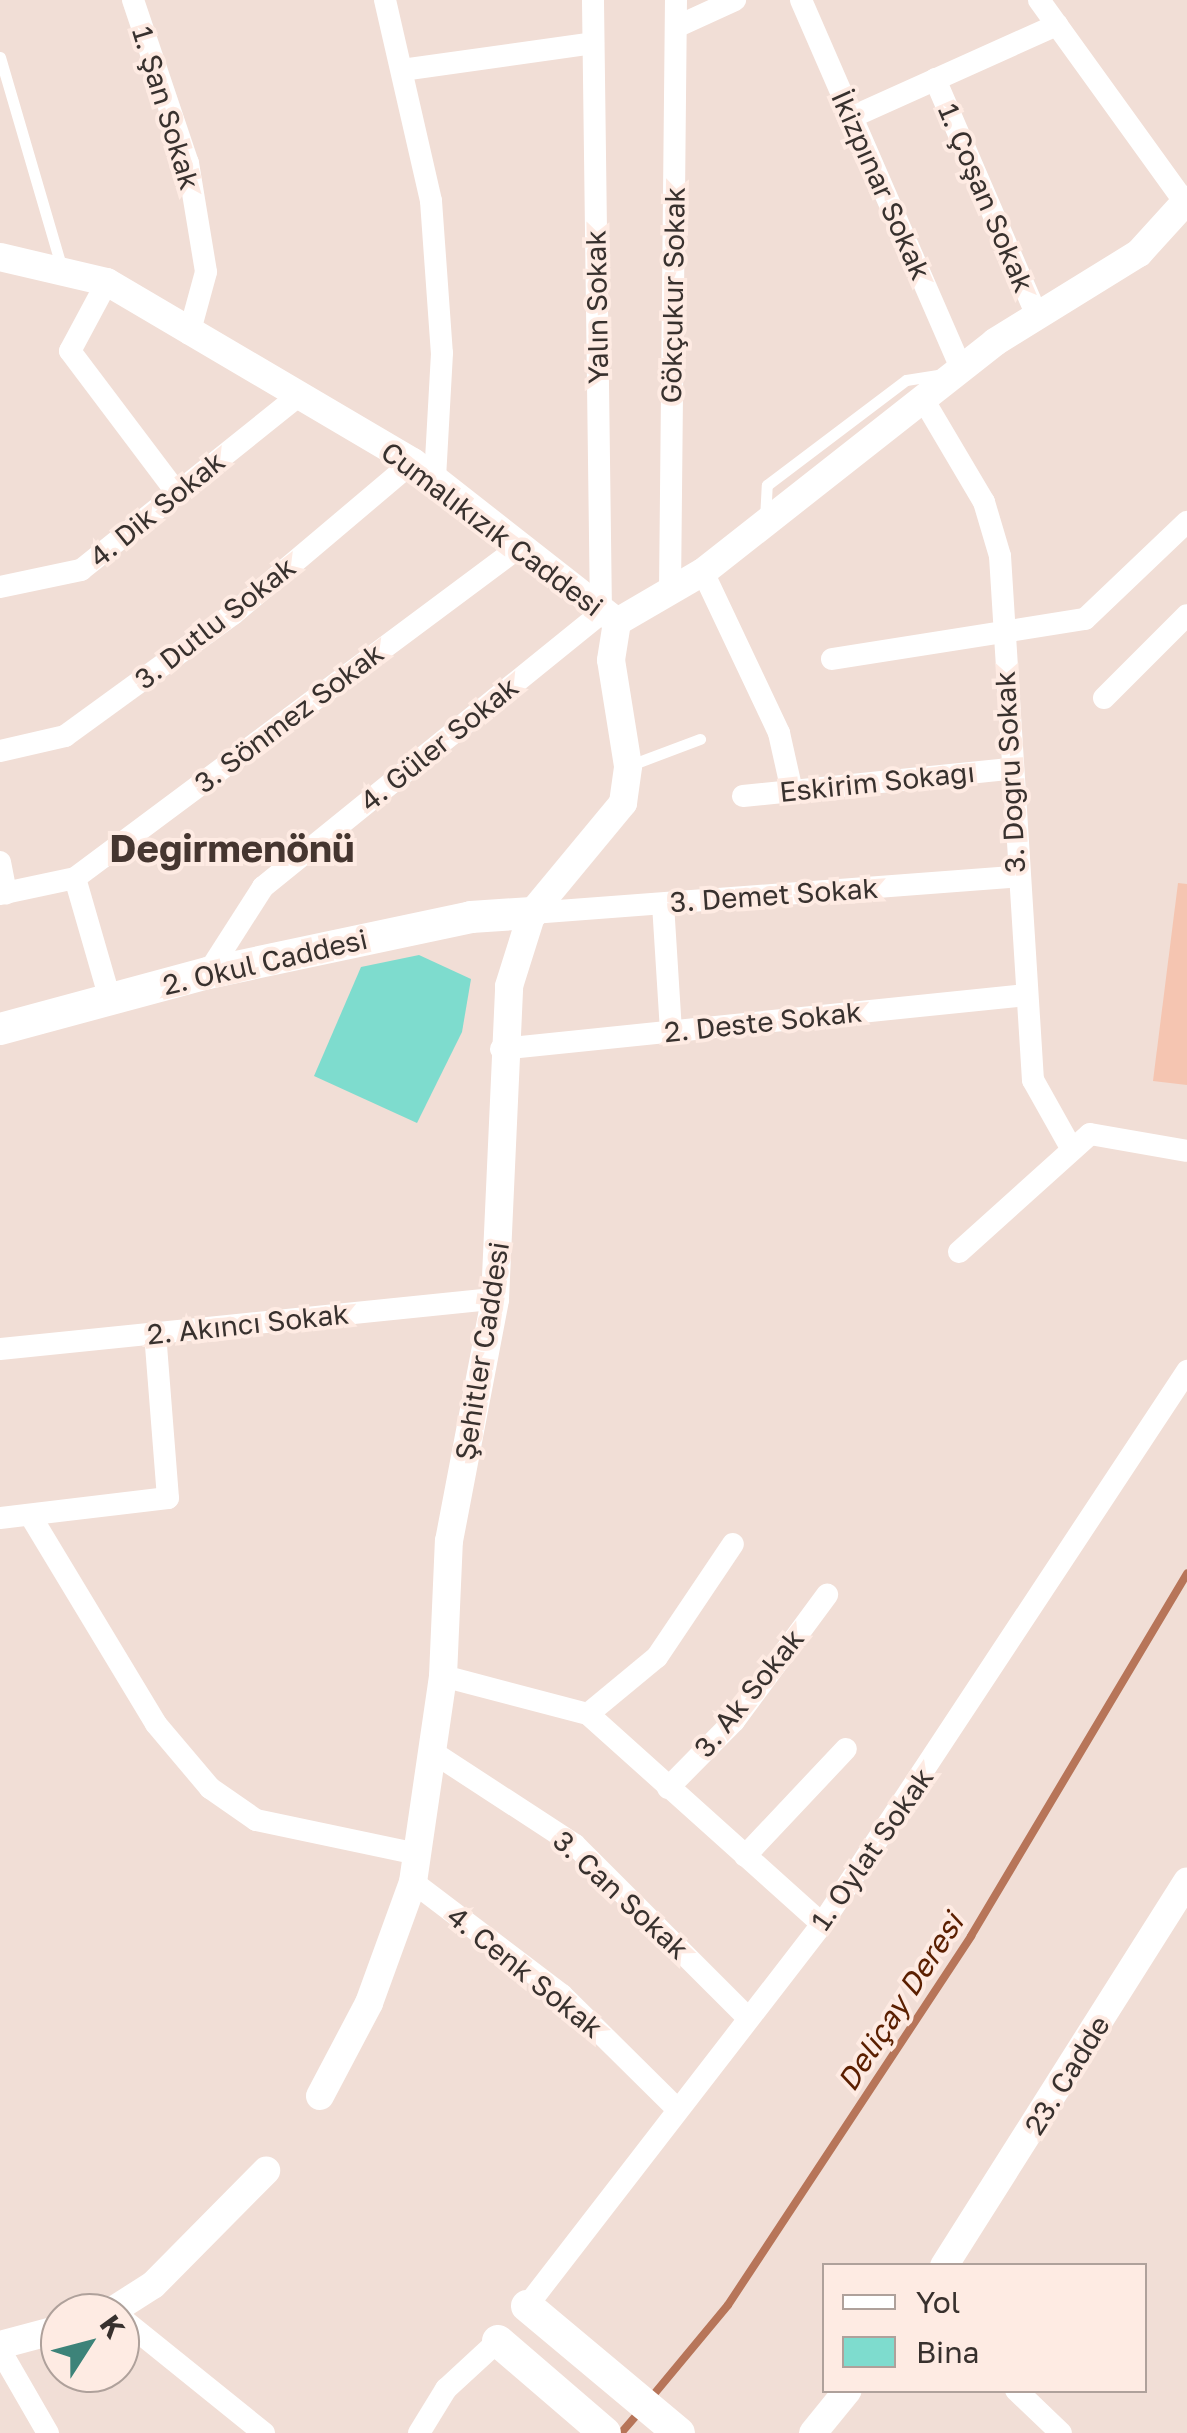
<!DOCTYPE html>
<meta charset="utf-8">
<style>
body{margin:0}
#map{position:relative;width:1187px;height:2433px;overflow:hidden;background:#f1ded6;font-family:"Golos Text",sans-serif}
div>[style]{position:absolute}
.green>*{inset:0;background:#f5c5b1}
.stream>*{height:8px;margin:-4px;padding:0 4px;transform-origin:4px;border-radius:4px;background:#b77559}
.building>*{inset:0;background:#7edcce}
.service>*{height:11px;margin:-5.5px;padding:0 5.5px;transform-origin:5.5px;border-radius:5.5px;background:#fff}
.minor>*{height:22px;margin:-11px;padding:0 11px;transform-origin:11px;border-radius:11px;background:#fff}
.tertiary>*{height:28px;margin:-14px;padding:0 14px;transform-origin:14px;border-radius:14px;background:#fff}
.secondary>*{height:32px;margin:-16px;padding:0 16px;transform-origin:16px;border-radius:16px;background:#fff}
span{translate:-50% -50%;white-space:nowrap;text-align:center;line-height:1.15;-webkit-text-stroke:8px #feebe3;paint-order:stroke}
.street-label{font-size:28px;color:#38312e}
.water-label{font-size:30px;color:#5b1f00;font-style:italic}
.district-label{font-size:38px;color:#453630;font-weight:700}
.legend{position:absolute;left:822px;top:2263px;width:325px;height:130px;box-sizing:border-box;background:#feebe3;border:2px solid #afa19b;margin:0;padding:12px 18px;list-style:none;font-size:30px;color:#38312e}
.legend li{display:flex;align-items:center;gap:20px;height:50px}
.legend b{width:50px;border:2px solid #afa19b}
.north{position:absolute;left:40px;top:2293px;width:100px;height:100px;box-sizing:border-box;background:#feebe3;border:2px solid #afa19b;border-radius:50%;rotate:54deg;font-size:28px;font-weight:700;line-height:40px;text-align:center;color:#38312e}
.north::after{content:'';display:block;margin:auto;width:35px;height:45px;background:#3d8379;clip-path:polygon(50% 0,100% 100%,50% 72%,0 100%)}
</style>
<div id="map">
<div class="green">
<i style="clip-path:polygon(1178px 883px,1187px 884px,1187px 1085px,1153px 1081px)"></i>
</div>
<div class="stream">
<i style="left:650px;top:2399px;width:122px;rotate:-50.3deg"></i>
<i style="left:728px;top:2305px;width:442px;rotate:-56.6deg"></i>
<i style="left:971px;top:1936px;width:422px;rotate:-59.2deg"></i>
<i style="left:621px;top:2433px;width:30px;rotate:-49deg"></i>
</div>
<div class="building">
<i style="clip-path:polygon(419px 955px,471px 979px,462px 1032px,417px 1123px,314px 1076px,361px 967px)"></i>
</div>
<div class="service">
<i style="left:0;top:57px;width:221px;rotate:73.7deg"></i>
<i style="left:765px;top:519px;width:34px;rotate:-87deg"></i>
<i style="left:767px;top:485px;width:174px;rotate:-37.1deg"></i>
<i style="left:906px;top:380px;width:37px;rotate:-9deg"></i>
<i style="left:628px;top:766px;width:77px;rotate:-20.6deg"></i>
</div>
<div class="minor">
<i style="left:133px;top:0;width:172px;rotate:71.4deg"></i>
<i style="left:188px;top:163px;width:110px;rotate:80.6deg"></i>
<i style="left:206px;top:272px;width:64px;rotate:105.3deg"></i>
<i style="left:385px;top:0;width:206px;rotate:77.1deg"></i>
<i style="left:431px;top:201px;width:152px;rotate:85.9deg"></i>
<i style="left:442px;top:353px;width:126px;rotate:93.2deg"></i>
<i style="left:801px;top:0;width:404px;rotate:66.5deg"></i>
<i style="left:1039px;top:0;width:253px;rotate:54.2deg"></i>
<i style="left:676px;top:27px;width:65px;rotate:-24.6deg"></i>
<i style="left:402px;top:70px;width:193px;rotate:-8deg"></i>
<i style="left:935px;top:79px;width:258px;rotate:66.7deg"></i>
<i style="left:852px;top:117px;width:225px;rotate:-24.2deg"></i>
<i style="left:107px;top:282px;width:78px;rotate:118.2deg"></i>
<i style="left:70px;top:351px;width:178px;rotate:53deg"></i>
<i style="left:926px;top:404px;width:114px;rotate:59.4deg"></i>
<i style="left:984px;top:502px;width:56px;rotate:73.5deg"></i>
<i style="left:1000px;top:556px;width:525px;rotate:86.4deg"></i>
<i style="left:1033px;top:1080px;width:76px;rotate:60.7deg"></i>
<i style="left:703px;top:572px;width:178px;rotate:64.7deg"></i>
<i style="left:779px;top:733px;width:59px;rotate:77.4deg"></i>
<i style="left:0;top:587px;width:83px;rotate:-11.9deg"></i>
<i style="left:81px;top:570px;width:278px;rotate:-38.7deg"></i>
<i style="left:670px;top:591px;width:591px;rotate:-89.42deg"></i>
<i style="left:832px;top:659px;width:256px;rotate:-9deg"></i>
<i style="left:1085px;top:619px;width:141px;rotate:-43.6deg"></i>
<i style="left:1104px;top:698px;width:117px;rotate:-45deg"></i>
<i style="left:0;top:751px;width:67px;rotate:-13deg"></i>
<i style="left:65px;top:736px;width:208px;rotate:-36deg"></i>
<i style="left:233px;top:614px;width:236px;rotate:-40.2deg"></i>
<i style="left:743px;top:796px;width:268px;rotate:-5.8deg"></i>
<i style="left:0;top:862px;width:32px;rotate:79deg"></i>
<i style="left:75px;top:878px;width:126px;rotate:73.9deg"></i>
<i style="left:0;top:894px;width:77px;rotate:-12deg"></i>
<i style="left:75px;top:878px;width:552px;rotate:-36.68deg"></i>
<i style="left:663px;top:904px;width:127px;rotate:86.4deg"></i>
<i style="left:532px;top:913px;width:485px;rotate:-4.3deg"></i>
<i style="left:208px;top:973px;width:102px;rotate:-57.4deg"></i>
<i style="left:263px;top:887px;width:435px;rotate:-39deg"></i>
<i style="left:601px;top:613px;width:613px;rotate:-90.75deg"></i>
<i style="left:501px;top:1049px;width:528px;rotate:-5.87deg"></i>
<i style="left:959px;top:1252px;width:176px;rotate:-42deg"></i>
<i style="left:1090px;top:1134px;width:98px;rotate:9.9deg"></i>
<i style="left:0;top:1349px;width:498px;rotate:-5.8deg"></i>
<i style="left:30px;top:1515px;width:244px;rotate:58.9deg"></i>
<i style="left:156px;top:1724px;width:84px;rotate:49.8deg"></i>
<i style="left:210px;top:1788px;width:56px;rotate:34.8deg"></i>
<i style="left:256px;top:1820px;width:165px;rotate:11.9deg"></i>
<i style="left:0;top:1518px;width:169px;rotate:-6.8deg"></i>
<i style="left:168px;top:1498px;width:166px;rotate:-94.5deg"></i>
<i style="left:443px;top:1676px;width:150px;rotate:14.7deg"></i>
<i style="left:588px;top:1714px;width:314px;rotate:41.9deg"></i>
<i style="left:588px;top:1714px;width:89px;rotate:-39.6deg"></i>
<i style="left:657px;top:1657px;width:136px;rotate:-56.1deg"></i>
<i style="left:434px;top:1753px;width:168px;rotate:33.1deg"></i>
<i style="left:575px;top:1845px;width:243px;rotate:45deg"></i>
<i style="left:668px;top:1788px;width:94px;rotate:-45.4deg"></i>
<i style="left:734px;top:1721px;width:157px;rotate:-53.6deg"></i>
<i style="left:745px;top:1856px;width:147px;rotate:-46.7deg"></i>
<i style="left:413px;top:1882px;width:187px;rotate:37.2deg"></i>
<i style="left:562px;top:1995px;width:161px;rotate:44.7deg"></i>
<i style="left:527px;top:2306px;width:483px;rotate:-52.3deg"></i>
<i style="left:822px;top:1924px;width:663px;rotate:-56.57deg"></i>
<i style="left:120px;top:2317px;width:185px;rotate:38.9deg"></i>
<i style="left:0;top:2350px;width:96px;rotate:60deg"></i>
<i style="left:1016px;top:2390px;width:62px;rotate:43.7deg"></i>
<i style="left:419px;top:2433px;width:52px;rotate:-58.5deg"></i>
<i style="left:446px;top:2389px;width:71px;rotate:-42.7deg"></i>
</div>
<div class="tertiary">
<i style="left:0;top:257px;width:110px;rotate:13.2deg"></i>
<i style="left:107px;top:282px;width:355px;rotate:30.5deg"></i>
<i style="left:413px;top:462px;width:259px;rotate:38.1deg"></i>
<i style="left:617px;top:622px;width:99px;rotate:-30.2deg"></i>
<i style="left:703px;top:572px;width:372px;rotate:-38.2deg"></i>
<i style="left:995px;top:342px;width:169px;rotate:-31.7deg"></i>
<i style="left:1139px;top:253px;width:72px;rotate:-47.8deg"></i>
<i style="left:320px;top:2096px;width:105px;rotate:-62.2deg"></i>
<i style="left:369px;top:2003px;width:129px;rotate:-70deg"></i>
<i style="left:413px;top:1882px;width:208px;rotate:-81.7deg"></i>
<i style="left:443px;top:1676px;width:135px;rotate:-87.5deg"></i>
<i style="left:449px;top:1541px;width:246px;rotate:-79.2deg"></i>
<i style="left:495px;top:1299px;width:313px;rotate:-87.4deg"></i>
<i style="left:509px;top:986px;width:77px;rotate:-72.5deg"></i>
<i style="left:532px;top:913px;width:143px;rotate:-50.4deg"></i>
<i style="left:623px;top:803px;width:37px;rotate:-82deg"></i>
<i style="left:628px;top:766px;width:107px;rotate:-99.1deg"></i>
<i style="left:611px;top:660px;width:38px;rotate:-81deg"></i>
<i style="left:944px;top:2266px;width:455px;rotate:-57.7deg"></i>
<i style="left:109px;top:2313px;width:52px;rotate:-32.5deg"></i>
<i style="left:153px;top:2285px;width:161px;rotate:-45.3deg"></i>
<i style="left:0;top:2345px;width:62px;rotate:-14.9deg"></i>
<i style="left:813px;top:2433px;width:55px;rotate:-50.9deg"></i>
</div>
<div class="secondary">
<i style="left:0;top:1029px;width:215px;rotate:-15.1deg"></i>
<i style="left:208px;top:973px;width:269px;rotate:-12deg"></i>
<i style="left:471px;top:917px;width:61px;rotate:-3.8deg"></i>
<i style="left:527px;top:2306px;width:198px;rotate:39.9deg"></i>
<i style="left:498px;top:2341px;width:141px;rotate:40.7deg"></i>
</div>
<div class="street-label">
<span style="left:166px;top:108px;rotate:73deg">1. Şan Sokak</span>
<span style="left:881px;top:185px;rotate:66deg">İkizpınar Sokak</span>
<span style="left:986px;top:198px;rotate:67deg">1. Çoşan Sokak</span>
<span style="left:673px;top:295px;rotate:-89deg">Gökçukur Sokak</span>
<span style="left:597px;top:307px;rotate:-91deg">Yalın Sokak</span>
<span style="left:157px;top:509px;rotate:-39deg">4. Dik Sokak</span>
<span style="left:492px;top:529px;rotate:37deg">Cumalıkızık Caddesi</span>
<span style="left:215px;top:623px;rotate:-38deg">3. Dutlu Sokak</span>
<span style="left:289px;top:718px;rotate:-37deg">3. Sönmez Sokak</span>
<span style="left:439px;top:744px;rotate:-39deg">4. Güler Sokak</span>
<span style="left:1010px;top:772px;rotate:-93deg">3. Doğru Sokak</span>
<span style="left:877px;top:782px;rotate:-6deg">Eskirim Sokağı</span>
<span style="left:774px;top:895px;rotate:-4deg">3. Demet Sokak</span>
<span style="left:265px;top:962px;rotate:-13deg">2. Okul Caddesi</span>
<span style="left:763px;top:1022px;rotate:-6deg">2. Deste Sokak</span>
<span style="left:248px;top:1324px;rotate:-6deg">2. Akıncı Sokak</span>
<span style="left:482px;top:1351px;rotate:-81deg">Şehitler Caddesi</span>
<span style="left:749px;top:1693px;rotate:-51deg">3. Ak Sokak</span>
<span style="left:872px;top:1849px;rotate:-55deg">1. Oylat Sokak</span>
<span style="left:621px;top:1895px;rotate:43deg">3. Can Sokak</span>
<span style="left:525px;top:1972px;rotate:39deg">4. Cenk Sokak</span>
<span style="left:1067px;top:2075px;rotate:-58deg">23. Cadde</span>
</div>
<div class="water-label">
<span style="left:900px;top:2002px;rotate:-57deg">Deliçay Deresi</span>
</div>
<div class="district-label">
<span style="left:232px;top:848px">Değirmenönü</span>
</div>
<ul class="legend">
<li><b style="height:12px;background:#fff"></b>Yol</li>
<li><b style="height:28px;background:#7edcce"></b>Bina</li>
</ul>
<div class="north">K</div>
</div>
